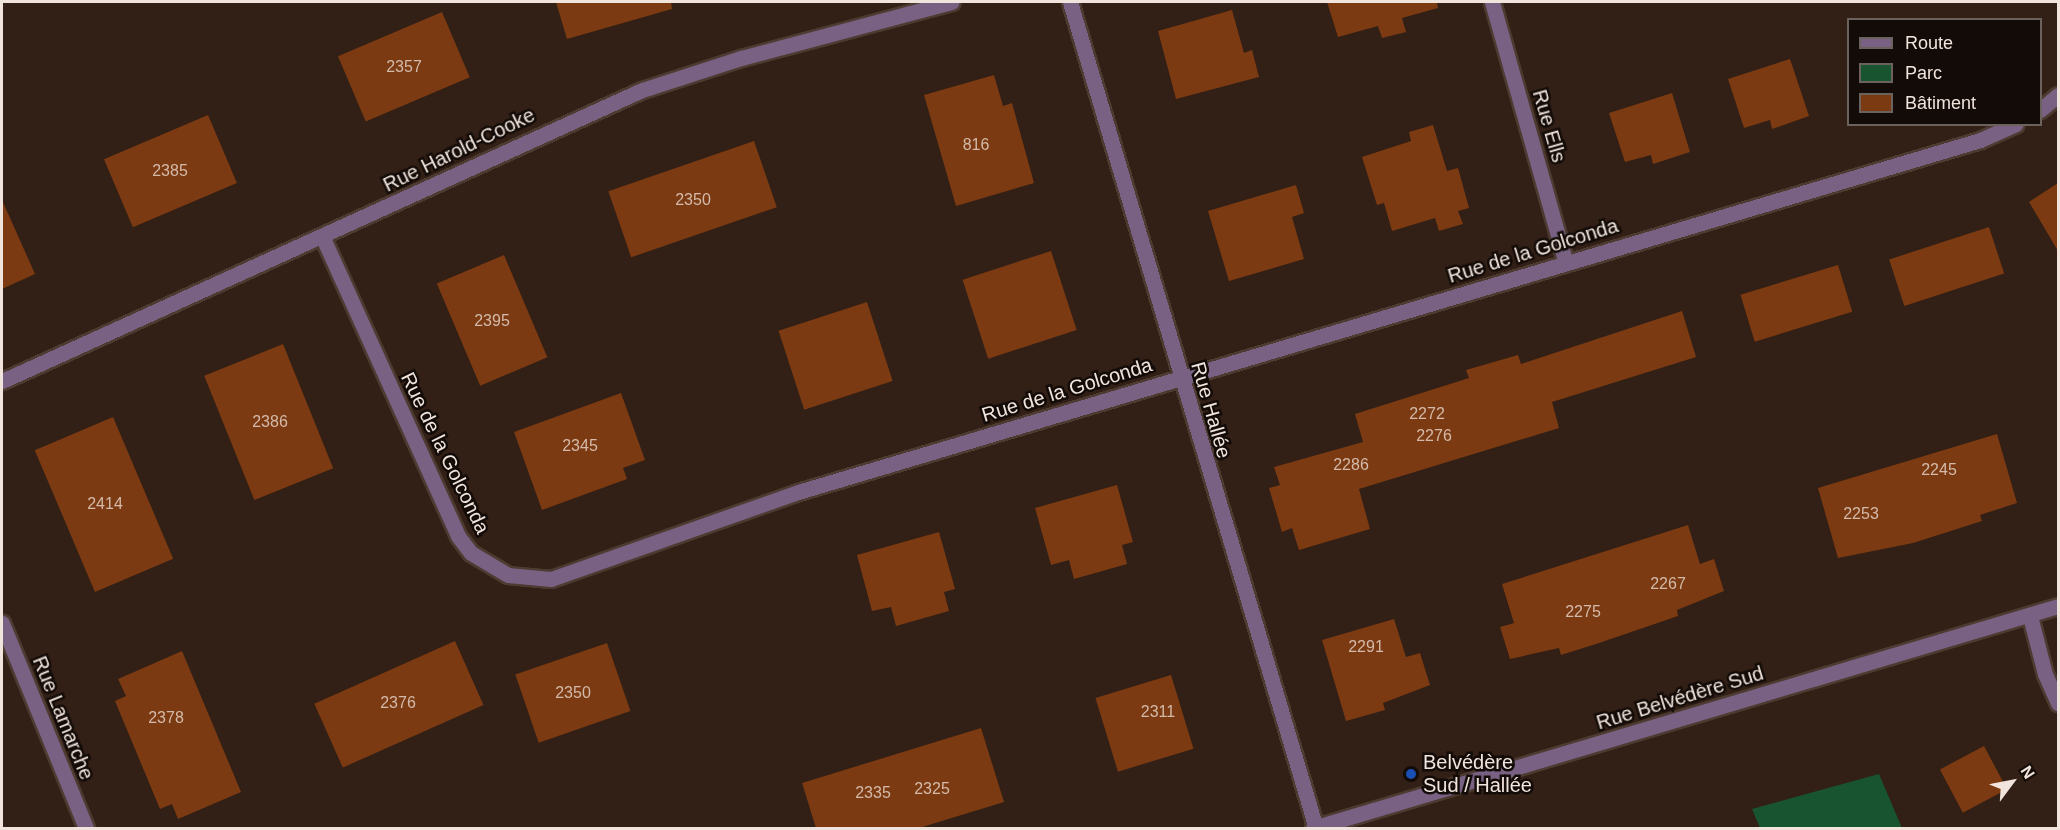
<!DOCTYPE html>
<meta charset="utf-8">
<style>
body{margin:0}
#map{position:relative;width:2060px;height:830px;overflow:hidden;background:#321f15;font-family:Arial,sans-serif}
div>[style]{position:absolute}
.green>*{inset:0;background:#18542f}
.building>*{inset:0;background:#7b3a11;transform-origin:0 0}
.roads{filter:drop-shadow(2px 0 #4d3b31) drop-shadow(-2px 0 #4d3b31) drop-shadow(0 2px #4d3b31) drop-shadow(0 -2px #4d3b31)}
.minor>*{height:15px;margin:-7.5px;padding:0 7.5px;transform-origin:7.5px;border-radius:7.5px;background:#786183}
.tertiary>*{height:15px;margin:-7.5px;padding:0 7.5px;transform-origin:7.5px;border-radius:7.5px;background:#786183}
.dots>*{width:16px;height:16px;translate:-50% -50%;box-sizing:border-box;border:3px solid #130b07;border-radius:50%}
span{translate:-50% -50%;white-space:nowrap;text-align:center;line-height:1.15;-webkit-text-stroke:5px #130b07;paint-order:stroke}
.number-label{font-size:16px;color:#d4baaa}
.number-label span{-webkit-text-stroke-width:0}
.street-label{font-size:20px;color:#f1e4dd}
.poi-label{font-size:20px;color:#f1e4dd}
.left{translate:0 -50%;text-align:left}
.frame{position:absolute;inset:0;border:3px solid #f1e4dd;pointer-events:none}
.legend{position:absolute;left:1847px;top:18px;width:195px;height:108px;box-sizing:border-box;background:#130b07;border:2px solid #6c625d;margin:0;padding:8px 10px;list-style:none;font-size:18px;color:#f1e4dd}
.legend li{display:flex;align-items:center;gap:12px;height:30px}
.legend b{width:30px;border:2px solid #6c625d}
.north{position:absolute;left:1982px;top:752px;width:60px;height:60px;-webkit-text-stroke:4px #130b07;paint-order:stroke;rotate:58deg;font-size:16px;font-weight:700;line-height:24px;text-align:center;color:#f1e4dd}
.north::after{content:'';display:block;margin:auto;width:21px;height:27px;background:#f1e4dd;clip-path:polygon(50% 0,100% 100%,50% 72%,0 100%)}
</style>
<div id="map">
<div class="green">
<i style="clip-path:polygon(1879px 774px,1902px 828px,1760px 828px,1752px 809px)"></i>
</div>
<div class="building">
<i style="clip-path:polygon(556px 2px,671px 2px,672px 9px,567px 39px)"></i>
<i style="clip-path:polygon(1327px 2px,1437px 2px,1438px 8px,1402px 18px,1406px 32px,1382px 38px,1378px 26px,1338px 37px)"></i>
<i style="clip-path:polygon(1232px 10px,1244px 53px,1252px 50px,1259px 77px,1176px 99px,1158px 31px)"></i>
<i style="left:442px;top:12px;width:71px;height:113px;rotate:67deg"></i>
<i style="clip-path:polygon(1790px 59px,1809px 116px,1772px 129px,1770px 120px,1744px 128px,1728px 79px)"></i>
<i style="clip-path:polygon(994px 75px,1003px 106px,1012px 103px,1034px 183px,956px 206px,924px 95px)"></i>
<i style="clip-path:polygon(1672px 93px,1690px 152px,1653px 164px,1651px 155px,1625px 162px,1609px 113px)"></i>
<i style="left:208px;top:115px;width:74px;height:113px;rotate:67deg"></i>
<i style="clip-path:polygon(1433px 125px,1447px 171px,1458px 168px,1469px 208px,1458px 211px,1463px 224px,1439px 231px,1435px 218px,1392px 231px,1384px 203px,1377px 205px,1362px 157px,1411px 141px,1409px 132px)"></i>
<i style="left:754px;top:141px;width:70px;height:154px;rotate:71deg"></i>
<i style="clip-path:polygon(2058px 183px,2058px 251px,2029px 202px)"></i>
<i style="clip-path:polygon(1296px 185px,1304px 213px,1292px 217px,1304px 259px,1229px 281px,1208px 211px)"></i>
<i style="clip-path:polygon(2px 200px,35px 274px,2px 289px)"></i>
<i style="left:1989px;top:227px;width:49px;height:105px;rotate:72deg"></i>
<i style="left:1051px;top:251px;width:83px;height:93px;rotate:72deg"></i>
<i style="left:504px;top:255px;width:111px;height:73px;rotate:67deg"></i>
<i style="left:1838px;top:265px;width:49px;height:102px;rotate:73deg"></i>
<i style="left:867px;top:302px;width:83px;height:93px;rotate:72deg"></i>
<i style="clip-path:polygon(1682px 311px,1696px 357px,1552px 402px,1559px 428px,1359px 489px,1370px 529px,1299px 550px,1292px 528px,1282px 532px,1269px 488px,1280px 485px,1274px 467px,1363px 442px,1355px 414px,1469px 378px,1466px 370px,1518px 355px,1521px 364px)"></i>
<i style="left:283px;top:344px;width:134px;height:85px;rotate:68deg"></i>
<i style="clip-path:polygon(621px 393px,645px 460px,623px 468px,627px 479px,542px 510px,514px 432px)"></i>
<i style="left:113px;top:417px;width:154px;height:85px;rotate:67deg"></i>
<i style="clip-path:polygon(1997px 434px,2017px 503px,1980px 515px,1982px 521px,1913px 543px,1838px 558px,1818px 488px)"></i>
<i style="clip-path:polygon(1117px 485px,1133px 542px,1122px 545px,1127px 564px,1074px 579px,1069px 560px,1051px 565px,1035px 508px)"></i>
<i style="clip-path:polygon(1688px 525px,1700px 564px,1714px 559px,1724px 591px,1677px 610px,1678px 616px,1599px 643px,1561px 655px,1559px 648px,1510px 659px,1500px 627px,1514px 623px,1502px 584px)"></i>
<i style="clip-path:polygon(939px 532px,955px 589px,944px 592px,949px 611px,896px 626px,891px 607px,872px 611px,857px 555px)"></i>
<i style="clip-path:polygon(1394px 619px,1406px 657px,1420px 653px,1430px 685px,1383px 703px,1385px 710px,1346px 721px,1322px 640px)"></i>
<i style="left:455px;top:641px;width:70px;height:154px;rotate:66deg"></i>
<i style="left:607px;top:643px;width:72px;height:97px;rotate:71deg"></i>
<i style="clip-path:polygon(182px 651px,241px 792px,178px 819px,172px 804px,160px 809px,115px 701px,126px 696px,118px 679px)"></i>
<i style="left:1171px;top:675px;width:77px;height:79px;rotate:73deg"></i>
<i style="clip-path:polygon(981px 728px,1004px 802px,919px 828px,816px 828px,802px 783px)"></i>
<i style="left:1984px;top:746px;width:49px;height:50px;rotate:62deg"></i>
</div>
<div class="roads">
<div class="minor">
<i style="left:1070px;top:2px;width:862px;rotate:73.42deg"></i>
<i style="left:1492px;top:2px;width:271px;rotate:74.2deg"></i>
<i style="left:2040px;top:110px;width:23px;rotate:-40deg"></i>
<i style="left:323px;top:238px;width:327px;rotate:65.6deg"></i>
<i style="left:458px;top:536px;width:21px;rotate:53deg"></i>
<i style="left:471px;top:553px;width:43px;rotate:30.7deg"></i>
<i style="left:508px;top:575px;width:43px;rotate:5.3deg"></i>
<i style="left:551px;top:579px;width:262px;rotate:-19.4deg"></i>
<i style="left:798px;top:492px;width:1233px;rotate:-16.58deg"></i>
<i style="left:1980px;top:140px;width:39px;rotate:-24deg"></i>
<i style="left:2px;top:381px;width:703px;rotate:-24.45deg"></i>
<i style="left:642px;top:90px;width:104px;rotate:-17.9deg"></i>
<i style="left:741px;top:58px;width:218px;rotate:-14.9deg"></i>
<i style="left:2030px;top:616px;width:60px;rotate:75.5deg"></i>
<i style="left:2045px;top:674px;width:32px;rotate:66deg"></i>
<i style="left:2px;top:623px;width:222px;rotate:67.7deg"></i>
</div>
<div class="tertiary">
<i style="left:1313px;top:828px;width:777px;rotate:-16.59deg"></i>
</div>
</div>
<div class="dots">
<i style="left:1411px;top:774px;background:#1a4fb4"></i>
</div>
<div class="number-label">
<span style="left:404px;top:67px">2357</span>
<span style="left:976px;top:145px">816</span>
<span style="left:170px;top:171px">2385</span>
<span style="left:693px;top:200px">2350</span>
<span style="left:492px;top:321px">2395</span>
<span style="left:1427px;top:414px">2272</span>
<span style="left:270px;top:422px">2386</span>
<span style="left:1434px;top:436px">2276</span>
<span style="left:580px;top:446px">2345</span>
<span style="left:1351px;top:465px">2286</span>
<span style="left:1939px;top:470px">2245</span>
<span style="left:105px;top:504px">2414</span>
<span style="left:1861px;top:514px">2253</span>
<span style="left:1668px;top:584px">2267</span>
<span style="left:1583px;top:612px">2275</span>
<span style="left:1366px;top:647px">2291</span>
<span style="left:573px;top:693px">2350</span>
<span style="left:398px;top:703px">2376</span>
<span style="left:1158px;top:712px">2311</span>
<span style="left:166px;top:718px">2378</span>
<span style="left:932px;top:789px">2325</span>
<span style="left:873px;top:793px">2335</span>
</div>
<div class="street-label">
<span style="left:1549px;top:126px;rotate:74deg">Rue Ells</span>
<span style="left:459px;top:150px;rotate:-26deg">Rue Harold-Cooke</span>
<span style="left:1533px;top:251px;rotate:-17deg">Rue de la Golconda</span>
<span style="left:1067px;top:390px;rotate:-17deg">Rue de la Golconda</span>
<span style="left:1211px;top:410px;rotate:74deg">Rue Hallée</span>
<span style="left:445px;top:453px;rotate:64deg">Rue de la Golconda</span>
<span style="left:1680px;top:698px;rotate:-17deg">Rue Belvédère Sud</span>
<span style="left:63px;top:718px;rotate:68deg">Rue Lamarche</span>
</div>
<div class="poi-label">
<span class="left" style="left:1423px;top:774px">Belvédère<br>Sud / Hallée</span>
</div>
<div class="frame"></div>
<ul class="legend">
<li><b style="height:8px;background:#786183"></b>Route</li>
<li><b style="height:16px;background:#18542f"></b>Parc</li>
<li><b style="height:16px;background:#7b3a11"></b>Bâtiment</li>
</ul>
<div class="north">N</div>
</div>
